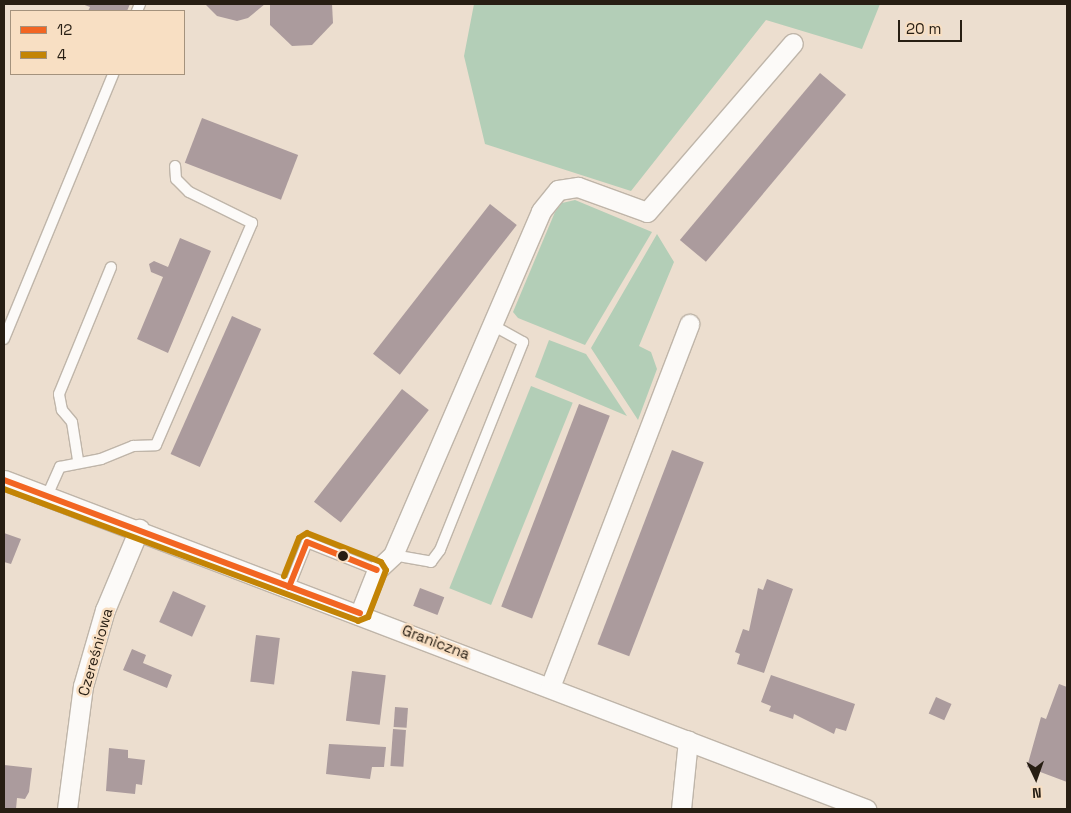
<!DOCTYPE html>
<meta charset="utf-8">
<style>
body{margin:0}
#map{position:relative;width:1071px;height:813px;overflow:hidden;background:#ecdecf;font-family:"Space Grotesk",sans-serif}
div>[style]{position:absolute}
.green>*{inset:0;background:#b3ceb7;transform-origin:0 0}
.building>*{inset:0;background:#ab9b9d;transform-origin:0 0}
.roads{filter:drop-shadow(1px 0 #bfb5a9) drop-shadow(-1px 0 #bfb5a9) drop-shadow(0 1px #bfb5a9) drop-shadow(0 -1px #bfb5a9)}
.service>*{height:10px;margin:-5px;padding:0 5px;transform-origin:5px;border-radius:5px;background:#fcfaf8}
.minor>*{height:19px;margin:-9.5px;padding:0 9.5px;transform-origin:9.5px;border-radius:9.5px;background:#fcfaf8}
.bus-1>*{height:6px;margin:-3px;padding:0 3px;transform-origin:3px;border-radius:3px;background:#f26522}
.bus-2>*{height:6px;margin:-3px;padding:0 3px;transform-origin:3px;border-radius:3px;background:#c38405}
.dots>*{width:14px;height:14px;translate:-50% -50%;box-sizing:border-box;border:2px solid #f8dfc3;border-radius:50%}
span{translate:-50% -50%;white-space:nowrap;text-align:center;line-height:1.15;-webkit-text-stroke:5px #f8dfc3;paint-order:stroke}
.street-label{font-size:15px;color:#271e13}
.frame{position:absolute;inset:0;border:5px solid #271e13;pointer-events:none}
.legend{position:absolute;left:10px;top:10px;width:175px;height:65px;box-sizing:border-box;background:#f8dfc3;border:1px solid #a4927d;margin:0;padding:6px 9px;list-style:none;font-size:15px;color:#271e13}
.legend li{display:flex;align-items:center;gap:10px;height:25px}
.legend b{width:25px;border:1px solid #a4927d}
.north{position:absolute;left:1011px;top:753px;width:50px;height:50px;-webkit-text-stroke:4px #f8dfc3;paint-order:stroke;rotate:177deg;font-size:14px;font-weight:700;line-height:20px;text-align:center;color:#271e13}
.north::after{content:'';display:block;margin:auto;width:18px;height:22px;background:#271e13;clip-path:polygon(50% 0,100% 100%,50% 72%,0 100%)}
.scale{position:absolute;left:898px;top:20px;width:64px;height:22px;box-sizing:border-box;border:2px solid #271e13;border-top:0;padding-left:6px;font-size:15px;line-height:18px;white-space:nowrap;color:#271e13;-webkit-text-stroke:4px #f8dfc3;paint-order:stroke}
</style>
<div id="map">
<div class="green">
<i style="clip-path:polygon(474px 4px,880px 4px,862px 49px,766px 20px,631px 191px,485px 144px,464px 56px)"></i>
<i style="clip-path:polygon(575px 200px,652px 232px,585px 345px,518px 318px,513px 312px,555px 212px,562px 203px)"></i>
<i style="clip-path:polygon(657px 234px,674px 262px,639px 346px,651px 352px,657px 369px,638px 420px,591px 348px)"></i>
<i style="clip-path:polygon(549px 340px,586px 354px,627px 416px,535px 377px)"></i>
<i style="left:531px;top:386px;width:45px;height:218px;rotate:22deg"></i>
</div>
<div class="building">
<i style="clip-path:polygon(82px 4px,130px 4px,127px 11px,88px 11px,90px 7px)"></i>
<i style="clip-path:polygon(205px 4px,265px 4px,248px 18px,237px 21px,217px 16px)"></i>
<i style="clip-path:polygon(270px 4px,332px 4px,333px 23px,312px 45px,292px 46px,270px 25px)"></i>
<i style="left:820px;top:73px;width:34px;height:218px;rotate:40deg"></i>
<i style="left:202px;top:118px;width:103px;height:48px;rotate:21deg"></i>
<i style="left:490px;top:204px;width:34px;height:190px;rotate:38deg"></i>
<i style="clip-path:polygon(180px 238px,211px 251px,168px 353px,137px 339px,163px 277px,151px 272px,149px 264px,154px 261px,168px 267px)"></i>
<i style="left:232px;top:316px;width:32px;height:151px;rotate:24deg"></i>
<i style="left:402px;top:389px;width:34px;height:143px;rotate:38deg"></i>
<i style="left:579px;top:404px;width:33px;height:217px;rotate:21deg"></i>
<i style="left:672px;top:450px;width:34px;height:208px;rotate:21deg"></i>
<i style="clip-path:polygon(4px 533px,21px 539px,11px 564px,4px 562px)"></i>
<i style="clip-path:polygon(767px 579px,793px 589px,764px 673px,737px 664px,740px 654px,735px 652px,743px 629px,749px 631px,758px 588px,763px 590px)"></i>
<i style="left:420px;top:588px;width:26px;height:19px;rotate:21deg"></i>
<i style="left:173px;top:591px;width:36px;height:34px;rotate:24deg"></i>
<i style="left:256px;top:635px;width:24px;height:47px;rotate:7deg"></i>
<i style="clip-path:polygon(132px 649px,146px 655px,143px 663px,172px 675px,167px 688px,123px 670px)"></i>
<i style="left:352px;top:671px;width:34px;height:50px;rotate:7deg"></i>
<i style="clip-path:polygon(771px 675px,855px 704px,846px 731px,836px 728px,834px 734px,794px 714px,793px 719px,769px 711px,771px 706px,761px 702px)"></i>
<i style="clip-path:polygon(1059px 684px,1067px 687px,1067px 782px,1027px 767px,1041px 717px,1046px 719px)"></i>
<i style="left:936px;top:697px;width:17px;height:18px;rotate:24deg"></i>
<i style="left:395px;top:707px;width:13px;height:20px;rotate:4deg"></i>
<i style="left:393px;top:729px;width:13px;height:37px;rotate:4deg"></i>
<i style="clip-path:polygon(329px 744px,386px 747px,384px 767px,372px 767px,370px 779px,326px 774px)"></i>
<i style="clip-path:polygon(109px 748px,128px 750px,128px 758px,145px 760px,142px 785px,136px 784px,135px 794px,106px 791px)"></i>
<i style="clip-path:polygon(4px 765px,32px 768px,29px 792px,25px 799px,17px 798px,16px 809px,4px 809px)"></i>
</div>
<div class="roads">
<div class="service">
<i style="left:137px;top:11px;width:8px;rotate:-67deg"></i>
<i style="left:4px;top:339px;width:287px;rotate:-67.6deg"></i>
<i style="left:78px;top:460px;width:38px;rotate:-99deg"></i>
<i style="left:72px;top:422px;width:16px;rotate:-130deg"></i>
<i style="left:62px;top:410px;width:16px;rotate:-101deg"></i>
<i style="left:59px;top:394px;width:137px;rotate:-67.7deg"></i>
<i style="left:47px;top:496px;width:32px;rotate:-66deg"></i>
<i style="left:60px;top:467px;width:42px;rotate:-11deg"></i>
<i style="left:101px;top:459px;width:35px;rotate:-22deg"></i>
<i style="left:133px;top:446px;width:23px;rotate:-2deg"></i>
<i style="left:156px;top:445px;width:242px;rotate:-66.6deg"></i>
<i style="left:252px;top:223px;width:70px;rotate:-153.8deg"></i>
<i style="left:189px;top:192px;width:18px;rotate:-135deg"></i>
<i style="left:176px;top:179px;width:13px;rotate:-94deg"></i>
<i style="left:393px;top:555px;width:39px;rotate:10deg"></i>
<i style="left:431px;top:562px;width:15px;rotate:-53deg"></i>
<i style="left:440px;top:550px;width:224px;rotate:-68.2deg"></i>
<i style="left:523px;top:342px;width:37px;rotate:-151deg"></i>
<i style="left:289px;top:587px;width:48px;rotate:-68.2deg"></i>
<i style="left:307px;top:542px;width:75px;rotate:21.8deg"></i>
</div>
<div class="minor">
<i style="left:4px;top:480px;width:923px;rotate:20.89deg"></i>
<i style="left:360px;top:613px;width:46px;rotate:-68.4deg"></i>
<i style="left:377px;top:570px;width:22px;rotate:-43deg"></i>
<i style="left:393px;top:555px;width:374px;rotate:-66.7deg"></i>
<i style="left:541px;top:211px;width:27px;rotate:-51deg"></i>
<i style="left:558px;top:190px;width:20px;rotate:-9deg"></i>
<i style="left:578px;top:187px;width:73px;rotate:19.9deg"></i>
<i style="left:647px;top:212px;width:223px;rotate:-49.2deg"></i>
<i style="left:550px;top:687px;width:389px;rotate:-69deg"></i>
<i style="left:67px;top:809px;width:124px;rotate:-82.6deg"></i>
<i style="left:83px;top:686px;width:79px;rotate:-73.9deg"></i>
<i style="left:105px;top:610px;width:88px;rotate:-67.2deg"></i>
<i style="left:681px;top:809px;width:69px;rotate:-84.2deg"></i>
</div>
</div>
<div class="bus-1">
<i style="left:4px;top:480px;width:380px;rotate:20.5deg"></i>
<i style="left:289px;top:587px;width:48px;rotate:-68.2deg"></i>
<i style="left:307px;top:542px;width:75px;rotate:21.8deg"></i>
</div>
<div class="bus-2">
<i style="left:4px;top:489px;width:378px;rotate:20.4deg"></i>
<i style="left:358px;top:621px;width:11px;rotate:-22deg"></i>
<i style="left:368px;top:617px;width:50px;rotate:-69deg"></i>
<i style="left:386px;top:570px;width:9px;rotate:-122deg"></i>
<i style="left:381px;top:562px;width:79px;rotate:-158.6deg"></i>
<i style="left:307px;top:533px;width:9px;rotate:148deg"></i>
<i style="left:299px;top:538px;width:41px;rotate:111.5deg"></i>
</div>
<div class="dots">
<i style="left:343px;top:556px;background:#271e13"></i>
</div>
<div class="street-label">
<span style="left:436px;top:642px;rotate:21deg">Graniczna</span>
<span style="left:95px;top:652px;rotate:-74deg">Czereśniowa</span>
</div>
<div class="frame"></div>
<ul class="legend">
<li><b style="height:6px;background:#f26522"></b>12</li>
<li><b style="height:6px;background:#c38405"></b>4</li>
</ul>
<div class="north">N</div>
<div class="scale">20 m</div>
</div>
